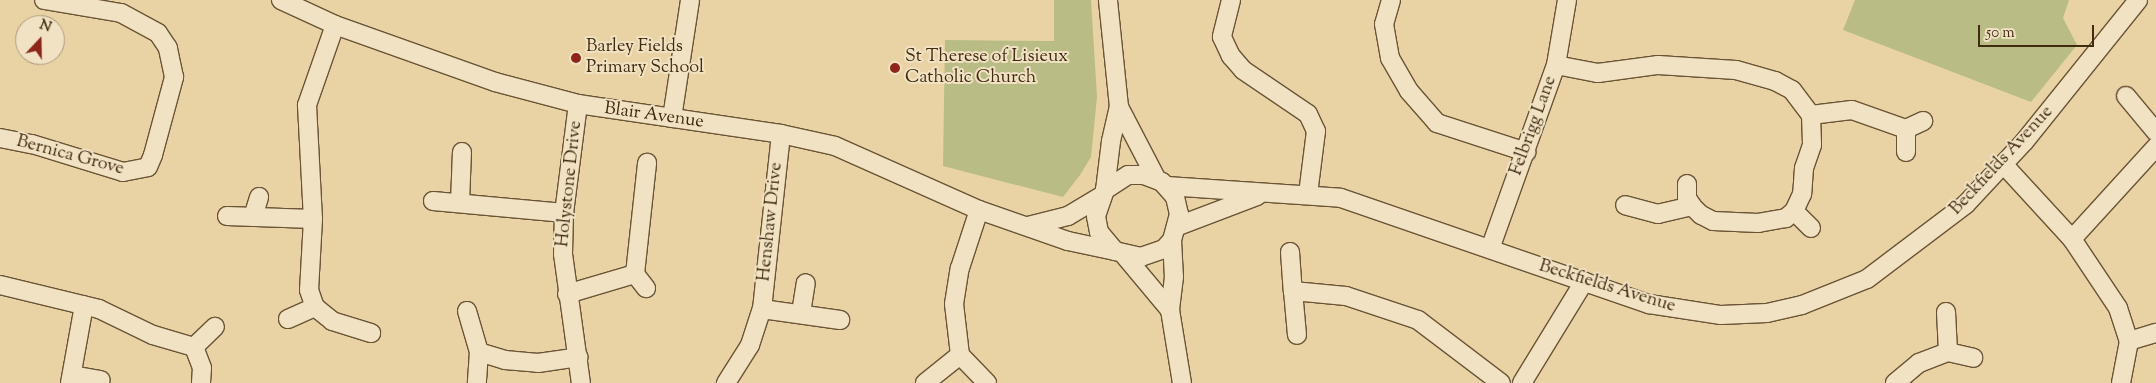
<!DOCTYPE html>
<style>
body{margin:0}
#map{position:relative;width:2156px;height:383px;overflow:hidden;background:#e9d3a5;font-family:"Sorts Mill Goudy",serif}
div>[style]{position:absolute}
.green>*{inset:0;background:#b9bc85}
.roads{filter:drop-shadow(1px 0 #6a5435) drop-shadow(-1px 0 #6a5435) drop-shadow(0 1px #6a5435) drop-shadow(0 -1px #6a5435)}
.minor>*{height:18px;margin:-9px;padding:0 9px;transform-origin:9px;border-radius:9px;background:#f1e2c4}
.dots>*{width:14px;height:14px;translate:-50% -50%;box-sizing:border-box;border:2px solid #f1e2c4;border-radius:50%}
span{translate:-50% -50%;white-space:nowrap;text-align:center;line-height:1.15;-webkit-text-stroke:4px #f1e2c4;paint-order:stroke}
.poi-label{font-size:18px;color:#402a10}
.left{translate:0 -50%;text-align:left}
.street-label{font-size:18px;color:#402a10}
.north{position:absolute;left:15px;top:15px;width:50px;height:50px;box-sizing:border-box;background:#f1e2c4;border:1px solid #aa987c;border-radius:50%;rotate:21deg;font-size:14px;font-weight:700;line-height:20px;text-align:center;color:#402a10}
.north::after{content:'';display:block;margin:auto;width:18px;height:22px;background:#8f2418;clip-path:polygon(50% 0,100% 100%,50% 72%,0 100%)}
.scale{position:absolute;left:1978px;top:25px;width:116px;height:22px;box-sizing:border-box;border:2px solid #402a10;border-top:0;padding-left:6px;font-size:15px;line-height:18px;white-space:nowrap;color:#402a10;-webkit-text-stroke:4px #f1e2c4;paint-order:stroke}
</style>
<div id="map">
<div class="green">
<i style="clip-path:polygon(1054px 0,1091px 0,1097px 97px,1091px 157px,1080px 175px,1063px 197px,943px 166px,945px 40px,1054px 41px)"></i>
<i style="clip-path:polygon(1855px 0,2069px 0,2063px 18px,2077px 45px,2031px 102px,1843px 30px)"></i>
</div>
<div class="roads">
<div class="minor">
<i style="left:281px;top:0;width:60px;rotate:24.8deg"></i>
<i style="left:335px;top:25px;width:170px;rotate:19.6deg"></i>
<i style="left:495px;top:82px;width:86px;rotate:14.8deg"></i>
<i style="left:578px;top:104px;width:205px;rotate:8.4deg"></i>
<i style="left:781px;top:134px;width:55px;rotate:12.5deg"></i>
<i style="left:835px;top:146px;width:158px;rotate:24deg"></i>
<i style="left:979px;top:210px;width:94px;rotate:19.2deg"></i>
<i style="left:1068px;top:241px;width:48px;rotate:12deg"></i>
<i style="left:1231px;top:0;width:38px;rotate:104deg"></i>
<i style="left:1222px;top:37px;width:21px;rotate:65deg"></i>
<i style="left:1231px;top:56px;width:18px;rotate:49deg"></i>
<i style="left:1243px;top:70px;width:78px;rotate:34.1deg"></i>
<i style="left:1308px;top:114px;width:19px;rotate:65deg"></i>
<i style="left:1316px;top:131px;width:64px;rotate:97.2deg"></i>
<i style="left:1391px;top:0;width:25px;rotate:106deg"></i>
<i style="left:1384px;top:24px;width:35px;rotate:80deg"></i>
<i style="left:1390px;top:58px;width:38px;rotate:60deg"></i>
<i style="left:1409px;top:91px;width:43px;rotate:48.8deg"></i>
<i style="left:1437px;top:123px;width:94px;rotate:18deg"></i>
<i style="left:335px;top:25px;width:85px;rotate:109.3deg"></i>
<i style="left:307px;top:105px;width:114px;rotate:87deg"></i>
<i style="left:313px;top:219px;width:71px;rotate:93.2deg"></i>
<i style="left:309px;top:290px;width:18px;rotate:71deg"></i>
<i style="left:315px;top:307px;width:22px;rotate:39deg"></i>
<i style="left:332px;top:321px;width:41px;rotate:17.1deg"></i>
<i style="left:1556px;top:65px;width:43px;rotate:10.8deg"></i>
<i style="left:1598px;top:73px;width:61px;rotate:-7.6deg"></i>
<i style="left:1658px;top:65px;width:78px;rotate:3.7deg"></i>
<i style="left:1736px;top:70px;width:41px;rotate:15.8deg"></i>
<i style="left:1775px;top:81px;width:19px;rotate:28deg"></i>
<i style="left:1792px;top:90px;width:31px;rotate:53deg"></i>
<i style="left:1811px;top:115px;width:30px;rotate:88deg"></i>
<i style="left:1812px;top:145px;width:24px;rotate:109deg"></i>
<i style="left:1804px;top:168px;width:26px;rotate:94deg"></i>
<i style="left:1802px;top:194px;width:19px;rotate:115deg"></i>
<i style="left:1794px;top:211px;width:11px;rotate:139deg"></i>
<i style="left:1786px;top:218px;width:28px;rotate:170deg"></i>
<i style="left:1758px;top:223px;width:45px;rotate:-177.5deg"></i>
<i style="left:1713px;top:221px;width:13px;rotate:-153deg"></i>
<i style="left:1701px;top:215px;width:13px;rotate:-135deg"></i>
<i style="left:1692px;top:206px;width:35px;rotate:167deg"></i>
<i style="left:1658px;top:214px;width:34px;rotate:-165deg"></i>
<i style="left:2126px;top:96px;width:47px;rotate:50.2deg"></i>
<i style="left:578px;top:104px;width:110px;rotate:97.3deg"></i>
<i style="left:564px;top:213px;width:41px;rotate:91.4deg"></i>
<i style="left:563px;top:254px;width:130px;rotate:82.1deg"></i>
<i style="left:1119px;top:107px;width:80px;rotate:62.5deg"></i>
<i style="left:1811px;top:115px;width:41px;rotate:-7deg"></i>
<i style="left:1852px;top:110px;width:57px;rotate:19.4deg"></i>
<i style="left:1906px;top:129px;width:23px;rotate:90deg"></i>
<i style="left:672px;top:118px;width:119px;rotate:-81.3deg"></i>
<i style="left:1906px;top:129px;width:19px;rotate:-25deg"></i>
<i style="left:0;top:138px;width:33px;rotate:11deg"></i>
<i style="left:32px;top:144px;width:95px;rotate:17.1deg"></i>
<i style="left:123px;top:172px;width:25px;rotate:-11deg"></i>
<i style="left:148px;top:167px;width:13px;rotate:-67deg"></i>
<i style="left:153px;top:155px;width:81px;rotate:-74.9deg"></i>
<i style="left:174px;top:77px;width:30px;rotate:-102deg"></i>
<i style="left:168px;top:48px;width:18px;rotate:-124deg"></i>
<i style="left:158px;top:33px;width:42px;rotate:-151.6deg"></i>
<i style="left:121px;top:13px;width:78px;rotate:-170.4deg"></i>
<i style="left:2004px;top:165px;width:100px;rotate:47.4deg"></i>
<i style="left:2072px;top:239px;width:83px;rotate:56.3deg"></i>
<i style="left:2118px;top:308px;width:35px;rotate:72deg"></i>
<i style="left:2129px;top:341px;width:43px;rotate:100.8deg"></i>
<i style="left:1687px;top:184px;width:14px;rotate:90deg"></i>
<i style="left:1687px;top:198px;width:9px;rotate:58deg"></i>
<i style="left:1167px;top:186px;width:174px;rotate:3.9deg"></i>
<i style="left:1341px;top:198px;width:326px;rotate:19deg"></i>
<i style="left:1649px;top:304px;width:73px;rotate:8.7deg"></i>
<i style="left:1721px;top:315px;width:46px;rotate:-2.5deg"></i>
<i style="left:1767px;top:313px;width:36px;rotate:-13deg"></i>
<i style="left:1802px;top:305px;width:70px;rotate:-21.8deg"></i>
<i style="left:1867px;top:279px;width:124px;rotate:-37.1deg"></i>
<i style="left:1966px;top:204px;width:85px;rotate:-46.9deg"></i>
<i style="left:2024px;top:142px;width:182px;rotate:-51.2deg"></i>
<i style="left:1105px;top:190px;width:27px;rotate:-33deg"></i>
<i style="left:1128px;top:175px;width:16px"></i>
<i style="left:1144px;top:175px;width:19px;rotate:21deg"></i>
<i style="left:1162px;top:182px;width:20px;rotate:49deg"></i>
<i style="left:1175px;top:197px;width:17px;rotate:77deg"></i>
<i style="left:1179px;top:214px;width:27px;rotate:105deg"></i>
<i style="left:1172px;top:240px;width:12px;rotate:132deg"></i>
<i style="left:1164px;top:249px;width:24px;rotate:161deg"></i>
<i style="left:1141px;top:257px;width:27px;rotate:-167deg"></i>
<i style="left:1115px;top:251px;width:25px;rotate:-130deg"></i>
<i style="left:1099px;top:232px;width:16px;rotate:-101deg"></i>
<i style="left:1096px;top:216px;width:28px;rotate:-71deg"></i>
<i style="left:1105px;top:190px;width:49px;rotate:-83deg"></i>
<i style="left:1111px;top:141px;width:35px;rotate:-77deg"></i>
<i style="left:1119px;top:107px;width:108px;rotate:-95.9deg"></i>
<i style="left:433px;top:201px;width:132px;rotate:5.2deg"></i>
<i style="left:460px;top:203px;width:51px;rotate:-87.8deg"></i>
<i style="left:1794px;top:211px;width:24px;rotate:45deg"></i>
<i style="left:227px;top:216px;width:86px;rotate:2deg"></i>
<i style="left:253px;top:217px;width:21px;rotate:-73deg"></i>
<i style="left:1028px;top:226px;width:41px;rotate:-14deg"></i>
<i style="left:1068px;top:216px;width:37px;rotate:-31deg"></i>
<i style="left:1178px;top:226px;width:85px;rotate:-20.8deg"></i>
<i style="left:2072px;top:239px;width:125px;rotate:-47.6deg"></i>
<i style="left:1172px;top:240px;width:37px;rotate:87deg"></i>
<i style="left:1174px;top:277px;width:33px;rotate:97deg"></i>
<i style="left:1170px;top:310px;width:74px;rotate:80.7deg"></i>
<i style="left:1490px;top:249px;width:195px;rotate:-70.3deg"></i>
<i style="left:1556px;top:65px;width:66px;rotate:-80.4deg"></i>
<i style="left:1290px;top:252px;width:39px;rotate:86deg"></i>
<i style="left:1293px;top:291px;width:53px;rotate:5.4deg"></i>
<i style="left:1346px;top:296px;width:76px;rotate:18.4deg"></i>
<i style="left:1418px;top:320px;width:104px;rotate:37.2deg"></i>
<i style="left:1124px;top:255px;width:72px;rotate:50.1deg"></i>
<i style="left:635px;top:274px;width:18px;rotate:52deg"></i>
<i style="left:0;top:285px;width:102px;rotate:13.6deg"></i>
<i style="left:99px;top:309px;width:60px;rotate:25.7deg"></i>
<i style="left:153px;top:335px;width:43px;rotate:16.3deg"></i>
<i style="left:194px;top:347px;width:22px;rotate:69deg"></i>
<i style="left:202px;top:368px;width:15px;rotate:94deg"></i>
<i style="left:1293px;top:291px;width:44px;rotate:84.8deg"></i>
<i style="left:567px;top:294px;width:71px;rotate:-16.4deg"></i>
<i style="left:635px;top:274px;width:112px;rotate:-83.8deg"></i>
<i style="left:762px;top:309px;width:79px;rotate:8deg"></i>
<i style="left:467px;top:311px;width:43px;rotate:73.7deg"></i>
<i style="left:479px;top:352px;width:31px;rotate:94deg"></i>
<i style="left:1946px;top:312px;width:40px;rotate:87.1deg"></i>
<i style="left:801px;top:313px;width:30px;rotate:-81deg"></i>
<i style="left:288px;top:319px;width:30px;rotate:-24deg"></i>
<i style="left:2129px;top:341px;width:28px;rotate:-17deg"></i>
<i style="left:194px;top:347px;width:29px;rotate:-44deg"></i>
<i style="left:479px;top:352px;width:27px;rotate:17deg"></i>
<i style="left:505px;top:360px;width:33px;rotate:5deg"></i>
<i style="left:538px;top:363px;width:41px;rotate:-8.3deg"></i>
<i style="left:960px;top:355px;width:39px;rotate:46deg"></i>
<i style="left:72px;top:375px;width:29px;rotate:10deg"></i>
<i style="left:70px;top:383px;width:79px;rotate:-79.8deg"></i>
<i style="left:726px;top:383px;width:45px;rotate:-57.7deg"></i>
<i style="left:750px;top:345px;width:38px;rotate:-72deg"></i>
<i style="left:762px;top:309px;width:176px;rotate:-83.8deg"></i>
<i style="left:925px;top:383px;width:45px;rotate:-38.7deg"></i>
<i style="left:960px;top:355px;width:51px;rotate:-96.7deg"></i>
<i style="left:954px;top:304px;width:36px;rotate:-81deg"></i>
<i style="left:960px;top:268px;width:61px;rotate:-71.9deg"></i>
<i style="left:1522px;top:383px;width:119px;rotate:-58.5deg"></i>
<i style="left:1895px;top:383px;width:31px;rotate:-40deg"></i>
<i style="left:1919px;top:363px;width:31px;rotate:-21deg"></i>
<i style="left:1948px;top:352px;width:26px;rotate:13deg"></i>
</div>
</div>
<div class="dots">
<i style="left:576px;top:58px;background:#8f2418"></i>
<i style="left:895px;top:68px;background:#8f2418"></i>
</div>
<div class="poi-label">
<span class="left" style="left:586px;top:58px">Barley Fields<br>Primary School</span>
<span class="left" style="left:905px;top:68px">St Therese of Lisieux<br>Catholic Church</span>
</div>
<div class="street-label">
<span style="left:654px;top:116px;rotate:8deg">Blair Avenue</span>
<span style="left:1534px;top:126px;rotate:-70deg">Felbrigg Lane</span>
<span style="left:70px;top:156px;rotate:15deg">Bernica Grove</span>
<span style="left:2002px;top:161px;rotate:-47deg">Beckfields Avenue</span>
<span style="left:570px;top:184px;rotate:-84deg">Holystone Drive</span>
<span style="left:771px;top:222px;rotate:-84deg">Henshaw Drive</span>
<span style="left:1607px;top:287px;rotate:17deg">Beckfields Avenue</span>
</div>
<div class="north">N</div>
<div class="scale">50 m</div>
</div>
